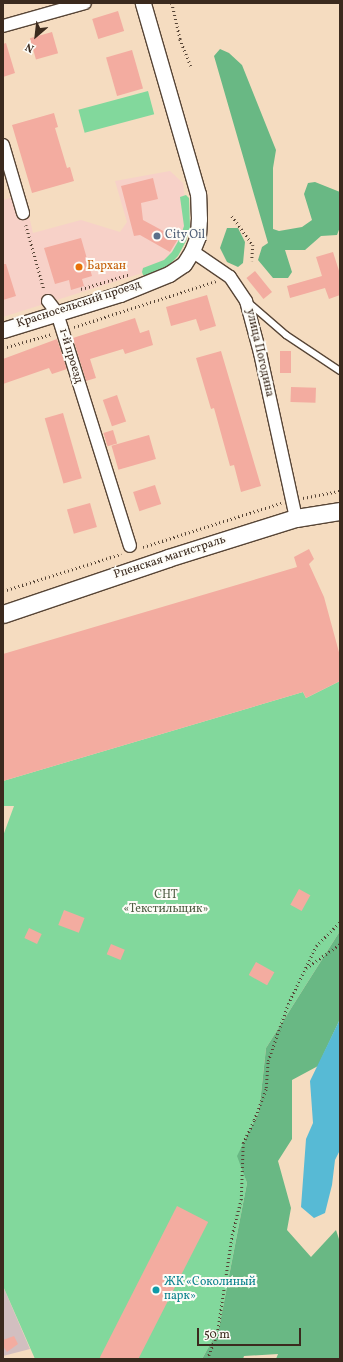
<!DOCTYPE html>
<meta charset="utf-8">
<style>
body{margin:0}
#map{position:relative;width:343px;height:1362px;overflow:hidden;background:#f5dcc0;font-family:Vollkorn,serif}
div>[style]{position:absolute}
.built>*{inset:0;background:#f7d1c8}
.industrial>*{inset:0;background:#d2bfc0}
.green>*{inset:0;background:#82d89c;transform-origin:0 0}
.forest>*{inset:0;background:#69b884}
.water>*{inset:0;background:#57bad5}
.building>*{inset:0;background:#f3aca0;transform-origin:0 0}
.path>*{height:2.5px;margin-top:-1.25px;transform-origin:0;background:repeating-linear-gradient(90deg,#574536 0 1px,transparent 0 4px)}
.roads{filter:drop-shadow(1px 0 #574536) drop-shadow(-1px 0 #574536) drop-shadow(0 1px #574536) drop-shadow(0 -1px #574536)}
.service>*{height:6px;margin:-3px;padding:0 3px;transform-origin:3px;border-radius:3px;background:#fff}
.minor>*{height:12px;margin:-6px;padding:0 6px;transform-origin:6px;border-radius:6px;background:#fff}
.tertiary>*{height:15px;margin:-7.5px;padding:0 7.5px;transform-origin:7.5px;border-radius:7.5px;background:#fff}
.secondary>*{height:17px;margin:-8.5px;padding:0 8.5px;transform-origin:8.5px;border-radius:8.5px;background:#fff}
.dots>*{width:11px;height:11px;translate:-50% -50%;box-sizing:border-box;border:2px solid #fdfcf7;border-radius:50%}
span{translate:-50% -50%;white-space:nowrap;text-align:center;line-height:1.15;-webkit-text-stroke:4px #fdfcf7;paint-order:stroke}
.service-label{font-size:12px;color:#4e5e75}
.left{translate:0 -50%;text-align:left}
.food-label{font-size:12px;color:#c56008}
.street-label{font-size:12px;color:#3b2a1e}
.park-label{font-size:12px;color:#505e44}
.culture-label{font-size:12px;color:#0d838f}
.frame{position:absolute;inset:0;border:4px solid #3b2a1e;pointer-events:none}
.north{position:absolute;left:16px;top:16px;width:40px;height:40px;-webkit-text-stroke:3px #fdfcf7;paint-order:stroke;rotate:208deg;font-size:11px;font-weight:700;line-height:16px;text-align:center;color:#3b2a1e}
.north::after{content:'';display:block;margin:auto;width:14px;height:18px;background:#3b2a1e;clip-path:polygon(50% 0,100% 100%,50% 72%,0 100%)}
.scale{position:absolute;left:197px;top:1328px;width:104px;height:18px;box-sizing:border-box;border:2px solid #3b2a1e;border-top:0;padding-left:5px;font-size:12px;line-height:14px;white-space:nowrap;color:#3b2a1e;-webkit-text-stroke:3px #fdfcf7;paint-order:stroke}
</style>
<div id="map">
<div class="built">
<i style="clip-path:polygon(170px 171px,183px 183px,188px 226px,166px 264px,139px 274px,3px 317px,3px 200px,24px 194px,33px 233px,81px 220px,120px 232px,127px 222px,115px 181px)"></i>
</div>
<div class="industrial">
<i style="clip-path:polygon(3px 1286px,30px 1349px,3px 1356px)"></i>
</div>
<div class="green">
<i style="left:148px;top:91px;width:24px;height:72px;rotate:75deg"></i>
<i style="clip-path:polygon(186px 195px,189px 198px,190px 227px,186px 241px,178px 256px,168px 266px,146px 276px,143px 275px,142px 272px,143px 268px,164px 260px,172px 252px,180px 238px,184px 226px,180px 197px)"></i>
<i style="clip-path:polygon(340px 681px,340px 931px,266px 1048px,259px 1112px,238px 1156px,247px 1183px,219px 1328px,202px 1359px,35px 1359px,3px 1286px,3px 836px,14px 806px,3px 806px,3px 781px,303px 692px,306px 698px)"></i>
</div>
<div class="forest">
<i style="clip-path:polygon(220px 49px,229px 53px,242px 65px,276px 150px,273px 168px,273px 229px,279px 231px,302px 227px,312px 220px,304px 194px,308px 183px,315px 182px,340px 192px,340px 227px,337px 235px,321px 236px,305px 250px,285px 250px,292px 272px,288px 278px,273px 278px,258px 260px,262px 247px,268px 243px,214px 56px)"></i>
<i style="clip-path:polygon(227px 228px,238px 228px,245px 242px,243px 263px,238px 267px,227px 262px,220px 248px)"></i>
<i style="clip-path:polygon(340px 931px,340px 1019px,318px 1066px,292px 1080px,292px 1139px,278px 1161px,291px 1208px,287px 1230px,311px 1257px,336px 1230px,340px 1242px,340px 1359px,276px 1359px,278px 1354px,244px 1356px,243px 1359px,202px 1359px,219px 1328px,247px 1183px,237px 1156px,259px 1112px,266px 1048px)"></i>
</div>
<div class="water">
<i style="clip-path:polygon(340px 1019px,340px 1150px,335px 1160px,332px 1185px,325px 1213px,314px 1218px,301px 1207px,306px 1139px,313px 1123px,310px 1081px)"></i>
</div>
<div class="building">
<i style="left:118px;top:11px;width:21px;height:27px;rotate:73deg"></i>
<i style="left:52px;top:32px;width:22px;height:23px;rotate:74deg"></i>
<i style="clip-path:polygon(6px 43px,15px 73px,3px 77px,3px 44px)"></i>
<i style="left:132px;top:50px;width:40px;height:27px;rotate:74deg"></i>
<i style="clip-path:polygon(54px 113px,58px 127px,55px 128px,67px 168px,70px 167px,74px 181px,32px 193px,12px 125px)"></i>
<i style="clip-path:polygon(153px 178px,158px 199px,141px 203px,143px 220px,178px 239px,170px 252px,140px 235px,134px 236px,121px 186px)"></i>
<i style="clip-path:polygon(81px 238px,92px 276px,82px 279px,84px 286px,71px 290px,69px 280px,55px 284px,44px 248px)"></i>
<i style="clip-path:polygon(333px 252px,340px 274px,340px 295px,329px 299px,325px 288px,290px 298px,287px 286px,322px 276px,316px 257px)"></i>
<i style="clip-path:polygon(3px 264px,6px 264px,16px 296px,3px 300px)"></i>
<i style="left:255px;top:271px;width:27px;height:11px;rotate:51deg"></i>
<i style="clip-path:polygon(207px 295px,216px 326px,200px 331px,196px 319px,171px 326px,166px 307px)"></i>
<i style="clip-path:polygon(135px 318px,140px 333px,149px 330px,153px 345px,125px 354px,123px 349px,90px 359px,96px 378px,86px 381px,73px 338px)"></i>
<i style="clip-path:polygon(57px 339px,67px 369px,52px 374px,49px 368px,3px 384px,3px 359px)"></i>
<i style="clip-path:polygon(221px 351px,261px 486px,241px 492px,234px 465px,230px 466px,214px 408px,211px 409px,196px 358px)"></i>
<i style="left:280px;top:351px;width:11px;height:22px"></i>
<i style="left:291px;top:387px;width:25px;height:15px;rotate:2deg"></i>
<i style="left:117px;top:395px;width:28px;height:15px;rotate:71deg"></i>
<i style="left:63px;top:413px;width:68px;height:19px;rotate:74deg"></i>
<i style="left:113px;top:430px;width:14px;height:10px;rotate:73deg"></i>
<i style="left:149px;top:435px;width:25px;height:39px;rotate:74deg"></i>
<i style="left:155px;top:485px;width:20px;height:23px;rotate:72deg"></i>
<i style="left:90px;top:503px;width:25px;height:24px;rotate:74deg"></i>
<i style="clip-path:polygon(309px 549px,314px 559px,309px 564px,324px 597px,340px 656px,340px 681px,306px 698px,303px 692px,3px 781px,3px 654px,297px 567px,294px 557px)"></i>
<i style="left:299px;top:889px;width:13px;height:18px;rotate:29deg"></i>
<i style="left:64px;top:910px;width:22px;height:16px;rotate:21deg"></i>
<i style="left:29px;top:928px;width:14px;height:11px;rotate:25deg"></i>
<i style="left:111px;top:944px;width:15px;height:11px;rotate:23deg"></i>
<i style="left:256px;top:962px;width:21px;height:15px;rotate:29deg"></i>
<i style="left:177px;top:1206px;width:35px;height:170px;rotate:27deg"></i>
<i style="clip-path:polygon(14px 1336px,18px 1344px,7px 1352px,3px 1346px,3px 1340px)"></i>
</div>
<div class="path">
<i style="left:172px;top:3px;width:37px;rotate:77deg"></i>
<i style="left:180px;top:39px;width:29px;rotate:68deg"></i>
<i style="left:232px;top:216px;width:36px;rotate:54deg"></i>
<i style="left:253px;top:245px;width:16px;rotate:94deg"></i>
<i style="left:26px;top:225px;width:66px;rotate:74.3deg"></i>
<i style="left:81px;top:289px;width:51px;rotate:-17deg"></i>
<i style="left:74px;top:327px;width:149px;rotate:-17.9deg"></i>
<i style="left:3px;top:348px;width:51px;rotate:-15.9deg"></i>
<i style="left:303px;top:498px;width:38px;rotate:-11deg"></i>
<i style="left:143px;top:547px;width:145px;rotate:-17.7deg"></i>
<i style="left:3px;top:591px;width:124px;rotate:-17.4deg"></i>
<i style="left:306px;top:968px;width:42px;rotate:-35.2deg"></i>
<i style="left:207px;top:1359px;width:27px;rotate:-68deg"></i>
<i style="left:217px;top:1334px;width:100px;rotate:-81.4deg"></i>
<i style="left:232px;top:1235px;width:36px;rotate:-76deg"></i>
<i style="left:241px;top:1200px;width:57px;rotate:-88deg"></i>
<i style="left:243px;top:1143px;width:25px;rotate:-64deg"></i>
<i style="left:254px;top:1120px;width:34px;rotate:-69deg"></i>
<i style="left:266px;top:1088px;width:27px;rotate:-86deg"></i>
<i style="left:268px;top:1061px;width:60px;rotate:-70.7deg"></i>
<i style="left:288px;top:1004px;width:64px;rotate:-64.2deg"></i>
<i style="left:316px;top:946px;width:34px;rotate:-45deg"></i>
</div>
<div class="roads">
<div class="service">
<i style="left:249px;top:303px;width:49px;rotate:40.9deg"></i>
<i style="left:286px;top:335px;width:65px;rotate:33.7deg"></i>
</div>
<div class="minor">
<i style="left:3px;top:26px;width:85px;rotate:-15.7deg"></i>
<i style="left:3px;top:145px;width:71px;rotate:73.6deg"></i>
<i style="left:192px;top:251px;width:46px;rotate:34.4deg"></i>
<i style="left:230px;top:277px;width:29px;rotate:56deg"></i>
<i style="left:246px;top:301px;width:54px;rotate:74.9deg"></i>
<i style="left:260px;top:353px;width:169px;rotate:77.7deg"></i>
<i style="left:48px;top:301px;width:15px;rotate:53deg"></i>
<i style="left:57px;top:313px;width:244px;rotate:72.6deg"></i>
</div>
<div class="tertiary">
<i style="left:3px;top:330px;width:122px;rotate:-17.1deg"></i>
<i style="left:120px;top:294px;width:53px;rotate:-22.2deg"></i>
<i style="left:169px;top:274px;width:18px;rotate:-34deg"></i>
<i style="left:184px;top:264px;width:15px;rotate:-58deg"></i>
<i style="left:192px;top:251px;width:16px;rotate:-68deg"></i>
<i style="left:198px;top:236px;width:17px;rotate:-87deg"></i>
<i style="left:199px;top:219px;width:25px;rotate:-92deg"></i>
<i style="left:198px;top:194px;width:199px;rotate:-106.1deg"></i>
</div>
<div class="secondary">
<i style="left:3px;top:614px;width:174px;rotate:-18.7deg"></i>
<i style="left:168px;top:558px;width:134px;rotate:-17.4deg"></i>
<i style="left:296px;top:518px;width:45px;rotate:-9deg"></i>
</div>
</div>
<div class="dots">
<i style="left:157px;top:236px;background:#5c6f8a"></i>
<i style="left:79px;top:267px;background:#e8710a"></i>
<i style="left:156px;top:1290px;background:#0f9aa8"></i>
</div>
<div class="service-label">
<span class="left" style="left:165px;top:236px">City Oil</span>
</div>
<div class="food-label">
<span class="left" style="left:87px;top:267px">Бархан</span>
</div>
<div class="street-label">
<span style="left:79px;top:305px;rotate:-18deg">Красносельский проезд</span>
<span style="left:259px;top:353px;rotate:77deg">улица Погодина</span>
<span style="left:70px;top:356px;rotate:73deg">1-й проезд</span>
<span style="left:170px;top:558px;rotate:-18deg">Рпенская магистраль</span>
</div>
<div class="park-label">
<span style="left:166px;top:903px">СНТ<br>«Текстильщик»</span>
</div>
<div class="culture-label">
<span class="left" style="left:164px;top:1290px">ЖК «Соколиный<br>парк»</span>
</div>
<div class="frame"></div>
<div class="north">N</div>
<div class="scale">50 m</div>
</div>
